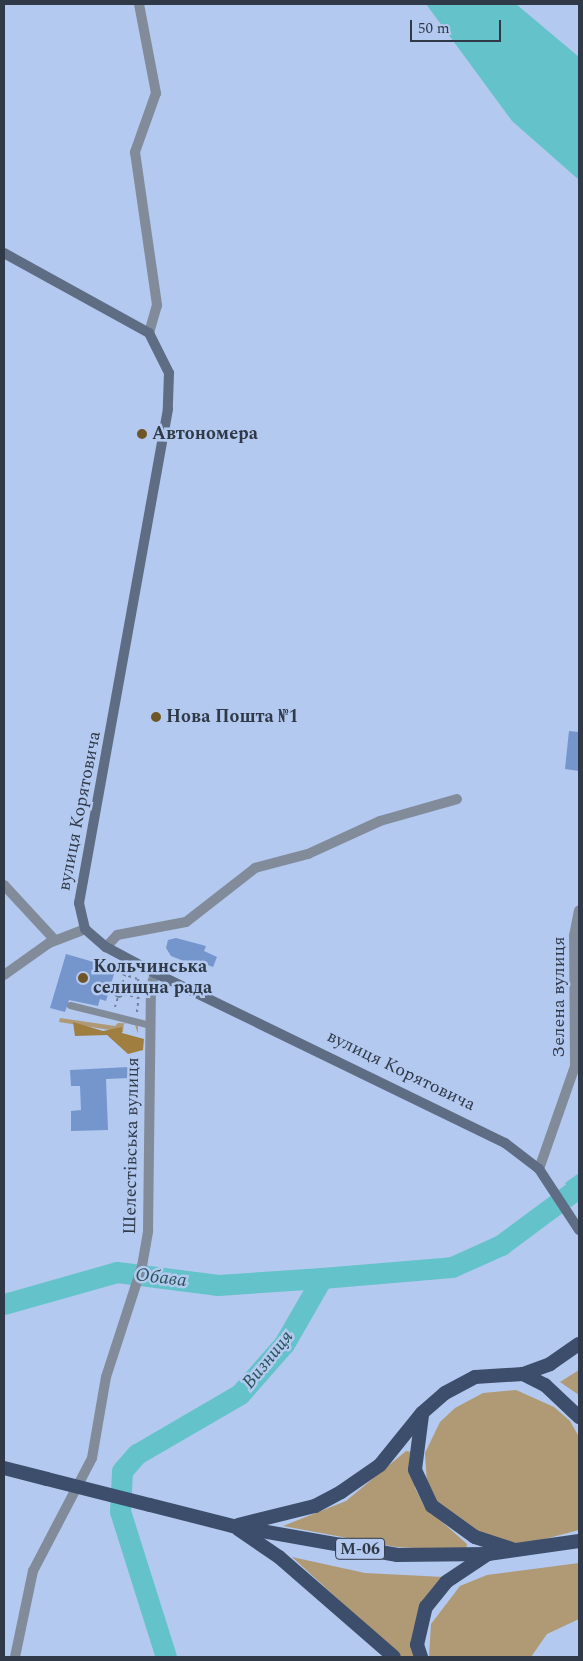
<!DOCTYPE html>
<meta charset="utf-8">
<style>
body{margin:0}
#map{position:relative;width:583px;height:1661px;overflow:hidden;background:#b3c9ef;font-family:Spectral,serif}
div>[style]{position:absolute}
.green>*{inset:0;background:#af9a75}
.forest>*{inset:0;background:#a07e40}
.water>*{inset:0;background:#64c3ca}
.river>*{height:21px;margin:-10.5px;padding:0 10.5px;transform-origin:10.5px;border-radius:10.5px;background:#64c3ca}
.building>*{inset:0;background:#7595cd}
.path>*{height:2px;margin-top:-1px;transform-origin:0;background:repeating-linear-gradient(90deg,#71809a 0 2.5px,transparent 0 6.5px)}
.path>.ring{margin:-1px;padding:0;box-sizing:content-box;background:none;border:2px solid #71809a;border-radius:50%}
.service>*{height:7px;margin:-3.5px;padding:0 3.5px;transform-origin:3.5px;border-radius:3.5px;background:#818b9a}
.minor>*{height:10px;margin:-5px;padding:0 5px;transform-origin:5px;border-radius:5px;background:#818b9a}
.secondary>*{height:10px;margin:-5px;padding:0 5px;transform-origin:5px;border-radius:5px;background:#5f6d84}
.trunk>*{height:14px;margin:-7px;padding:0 7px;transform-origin:7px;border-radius:7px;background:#3d4e6c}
.trunk-bridge>*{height:14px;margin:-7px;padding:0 7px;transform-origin:7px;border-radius:7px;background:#3d4e6c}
.dots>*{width:14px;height:14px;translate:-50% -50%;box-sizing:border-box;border:2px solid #b3c9ef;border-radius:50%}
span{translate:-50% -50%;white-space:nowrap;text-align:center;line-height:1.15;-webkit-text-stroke:5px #b3c9ef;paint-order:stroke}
.shield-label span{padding:1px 4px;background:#b3c9ef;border:1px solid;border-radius:4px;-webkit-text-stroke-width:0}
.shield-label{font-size:16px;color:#303948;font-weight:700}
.poi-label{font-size:18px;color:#303948;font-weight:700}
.left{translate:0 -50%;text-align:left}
.street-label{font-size:18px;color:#303948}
.water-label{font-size:19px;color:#295457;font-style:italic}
.frame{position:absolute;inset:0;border:5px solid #303948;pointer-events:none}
.scale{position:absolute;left:410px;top:20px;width:91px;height:22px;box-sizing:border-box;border:2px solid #303948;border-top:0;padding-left:6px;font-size:15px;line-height:18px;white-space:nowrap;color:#303948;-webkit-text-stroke:4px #b3c9ef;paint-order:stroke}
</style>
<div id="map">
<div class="green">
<i style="clip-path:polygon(60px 1018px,115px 1026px,118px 1023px,138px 1024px,138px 1034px,135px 1025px,124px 1023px,123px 1032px,59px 1022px)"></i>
<i style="clip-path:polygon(579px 1370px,579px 1395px,560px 1382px)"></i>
<i style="clip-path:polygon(516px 1390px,554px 1407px,570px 1421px,579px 1437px,579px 1530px,522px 1545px,479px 1533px,436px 1502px,427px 1485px,425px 1453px,440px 1422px,455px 1408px,483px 1393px)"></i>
<i style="clip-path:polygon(406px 1451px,412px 1452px,415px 1488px,424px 1506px,467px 1544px,466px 1551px,396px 1547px,283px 1526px,346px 1501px)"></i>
<i style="clip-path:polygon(292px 1557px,365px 1573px,444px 1577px,423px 1606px,417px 1657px,401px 1657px)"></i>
<i style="clip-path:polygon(579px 1563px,579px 1619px,547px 1634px,531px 1657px,429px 1657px,431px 1624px,460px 1586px,487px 1575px)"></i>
</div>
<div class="forest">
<i style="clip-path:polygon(73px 1022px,103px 1031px,122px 1027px,122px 1033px,144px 1039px,143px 1050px,128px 1054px,107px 1035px,75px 1036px)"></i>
</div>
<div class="water">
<i style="clip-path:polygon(426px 4px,516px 4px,579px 57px,579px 180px,512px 121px)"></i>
<i style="clip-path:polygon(579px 1173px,579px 1194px,575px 1197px,565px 1183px)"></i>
</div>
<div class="river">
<i style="left:4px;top:1304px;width:117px;rotate:-15.8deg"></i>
<i style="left:117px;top:1272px;width:102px;rotate:7.3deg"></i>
<i style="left:218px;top:1285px;width:104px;rotate:-3.9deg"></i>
<i style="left:166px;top:1657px;width:153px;rotate:-107.5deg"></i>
<i style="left:120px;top:1511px;width:40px;rotate:-87.1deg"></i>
<i style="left:122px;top:1471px;width:23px;rotate:-49deg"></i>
<i style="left:137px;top:1454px;width:119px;rotate:-30.2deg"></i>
<i style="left:240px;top:1394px;width:67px;rotate:-48.7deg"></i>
<i style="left:284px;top:1344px;width:76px;rotate:-60.1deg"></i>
<i style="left:322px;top:1278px;width:130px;rotate:-4.8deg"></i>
<i style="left:452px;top:1267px;width:54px;rotate:-24.2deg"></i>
<i style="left:501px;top:1245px;width:97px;rotate:-36.6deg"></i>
</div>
<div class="building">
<i style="clip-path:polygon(569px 731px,579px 732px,579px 771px,565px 769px)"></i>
<i style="clip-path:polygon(176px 938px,206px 946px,204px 951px,217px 957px,213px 967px,200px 962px,199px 967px,171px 956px,166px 948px,168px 940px)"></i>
<i style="clip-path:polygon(66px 954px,111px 967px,114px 974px,106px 1001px,100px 999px,98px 1006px,69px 1000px,65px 1012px,50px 1008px)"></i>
<i style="clip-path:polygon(129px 1067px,129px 1078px,106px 1079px,108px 1130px,71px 1131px,71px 1111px,81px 1110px,80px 1086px,71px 1086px,70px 1070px)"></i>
</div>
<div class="path">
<i style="left:110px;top:970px;width:29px;rotate:18deg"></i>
<i style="left:138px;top:979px;width:6px;rotate:81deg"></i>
<i class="ring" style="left:115px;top:989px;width:6px;height:6px"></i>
<i style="left:121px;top:989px;width:15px;rotate:-74deg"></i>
<i style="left:109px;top:990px;width:6px;rotate:18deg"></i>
<i style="left:124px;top:994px;width:15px;rotate:16deg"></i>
<i style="left:115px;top:1007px;width:10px;rotate:-73deg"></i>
<i style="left:137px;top:1012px;width:20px;rotate:-84deg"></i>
</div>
<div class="service">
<i style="left:70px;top:1005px;width:82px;rotate:14deg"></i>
</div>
<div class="minor">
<i style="left:139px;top:4px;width:91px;rotate:79.2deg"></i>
<i style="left:156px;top:93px;width:63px;rotate:109.6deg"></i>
<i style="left:135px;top:152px;width:155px;rotate:81.8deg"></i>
<i style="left:157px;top:305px;width:29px;rotate:106deg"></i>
<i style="left:4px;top:885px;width:75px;rotate:47.2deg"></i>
<i style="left:106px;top:947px;width:16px;rotate:-47deg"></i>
<i style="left:117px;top:935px;width:70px;rotate:-10.7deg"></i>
<i style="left:186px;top:922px;width:88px;rotate:-38deg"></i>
<i style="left:255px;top:868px;width:55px;rotate:-14.8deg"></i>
<i style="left:308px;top:854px;width:79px;rotate:-24.6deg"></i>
<i style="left:380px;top:821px;width:80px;rotate:-15.9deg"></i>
<i style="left:4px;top:975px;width:55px;rotate:-35.4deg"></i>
<i style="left:49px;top:943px;width:39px;rotate:-21deg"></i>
<i style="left:539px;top:1169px;width:109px;rotate:-70.7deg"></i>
<i style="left:575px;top:1066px;width:130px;rotate:-90.4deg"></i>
<i style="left:574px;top:936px;width:26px;rotate:-79deg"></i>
<i style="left:15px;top:1657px;width:88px;rotate:-78.2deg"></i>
<i style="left:33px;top:1571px;width:127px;rotate:-62.4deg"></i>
<i style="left:92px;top:1458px;width:82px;rotate:-80.2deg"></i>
<i style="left:106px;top:1377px;width:117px;rotate:-72deg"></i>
<i style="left:142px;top:1266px;width:36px;rotate:-80deg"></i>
<i style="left:148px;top:1231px;width:244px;rotate:-89.3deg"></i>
<i style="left:151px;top:987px;width:15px;rotate:-74deg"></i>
</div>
<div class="secondary">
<i style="left:4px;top:253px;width:166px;rotate:28.9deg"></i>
<i style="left:149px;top:333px;width:45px;rotate:63.4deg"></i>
<i style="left:169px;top:373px;width:36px;rotate:92deg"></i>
<i style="left:168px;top:409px;width:502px;rotate:100.21deg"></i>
<i style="left:79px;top:903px;width:27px;rotate:77deg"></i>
<i style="left:85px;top:929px;width:28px;rotate:41deg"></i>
<i style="left:106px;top:947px;width:55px;rotate:28deg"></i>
<i style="left:155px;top:973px;width:389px;rotate:25.9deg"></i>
<i style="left:505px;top:1143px;width:43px;rotate:37.4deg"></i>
<i style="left:539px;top:1169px;width:73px;rotate:56.7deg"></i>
</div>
<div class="trunk">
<i style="left:523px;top:1374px;width:25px;rotate:27deg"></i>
<i style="left:545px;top:1385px;width:47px;rotate:43.3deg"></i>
<i style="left:422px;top:1415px;width:55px;rotate:97.3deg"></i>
<i style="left:415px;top:1470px;width:40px;rotate:65deg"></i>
<i style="left:432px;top:1506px;width:53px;rotate:35.8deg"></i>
<i style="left:475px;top:1537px;width:40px;rotate:18deg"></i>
<i style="left:4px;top:1468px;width:44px;rotate:14.3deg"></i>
<i style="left:150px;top:1505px;width:86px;rotate:14.2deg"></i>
<i style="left:233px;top:1526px;width:167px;rotate:10deg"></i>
<i style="left:397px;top:1555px;width:91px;rotate:-0.6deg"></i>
<i style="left:488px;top:1554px;width:92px;rotate:-8.1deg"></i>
<i style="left:238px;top:1525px;width:79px;rotate:-13.9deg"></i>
<i style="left:315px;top:1506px;width:30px;rotate:-28deg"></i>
<i style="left:341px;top:1492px;width:47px;rotate:-34.7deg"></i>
<i style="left:380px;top:1465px;width:67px;rotate:-51.1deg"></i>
<i style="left:422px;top:1413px;width:30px;rotate:-41deg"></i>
<i style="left:445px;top:1393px;width:34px;rotate:-28deg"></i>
<i style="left:475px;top:1377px;width:48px;rotate:-3.6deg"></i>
<i style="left:523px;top:1374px;width:29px;rotate:-20deg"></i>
<i style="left:550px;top:1364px;width:35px;rotate:-35deg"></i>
<i style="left:238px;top:1529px;width:50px;rotate:34.3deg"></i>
<i style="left:279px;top:1557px;width:152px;rotate:41deg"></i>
<i style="left:421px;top:1657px;width:13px;rotate:-108deg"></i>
<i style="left:417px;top:1645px;width:39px;rotate:-77deg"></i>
<i style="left:426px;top:1607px;width:32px;rotate:-51deg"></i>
<i style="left:446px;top:1582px;width:50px;rotate:-33.7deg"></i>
</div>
<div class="trunk-bridge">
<i style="left:47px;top:1479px;width:106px;rotate:14.2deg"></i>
</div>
<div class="dots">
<i style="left:142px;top:434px;background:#6f5627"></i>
<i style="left:156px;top:717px;background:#6f5627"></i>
<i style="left:83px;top:978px;background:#6f5627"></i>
</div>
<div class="shield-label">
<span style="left:360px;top:1549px">М-06</span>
</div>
<div class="poi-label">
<span class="left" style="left:152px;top:434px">Автономера</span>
<span class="left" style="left:166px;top:717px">Нова Пошта №1</span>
<span class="left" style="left:93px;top:978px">Кольчинська<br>селищна рада</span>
</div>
<div class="street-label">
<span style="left:80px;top:811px;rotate:-79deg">вулиця Корятовича</span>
<span style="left:559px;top:997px;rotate:-90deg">Зелена вулиця</span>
<span style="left:401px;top:1071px;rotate:26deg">вулиця Корятовича</span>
<span style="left:132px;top:1146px;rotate:-89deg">Шелестівська вулиця</span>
</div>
<div class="water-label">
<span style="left:161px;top:1278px;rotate:7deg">Обава</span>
<span style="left:268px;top:1360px;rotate:-51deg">Визниця</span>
</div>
<div class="frame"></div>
<div class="scale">50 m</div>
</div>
